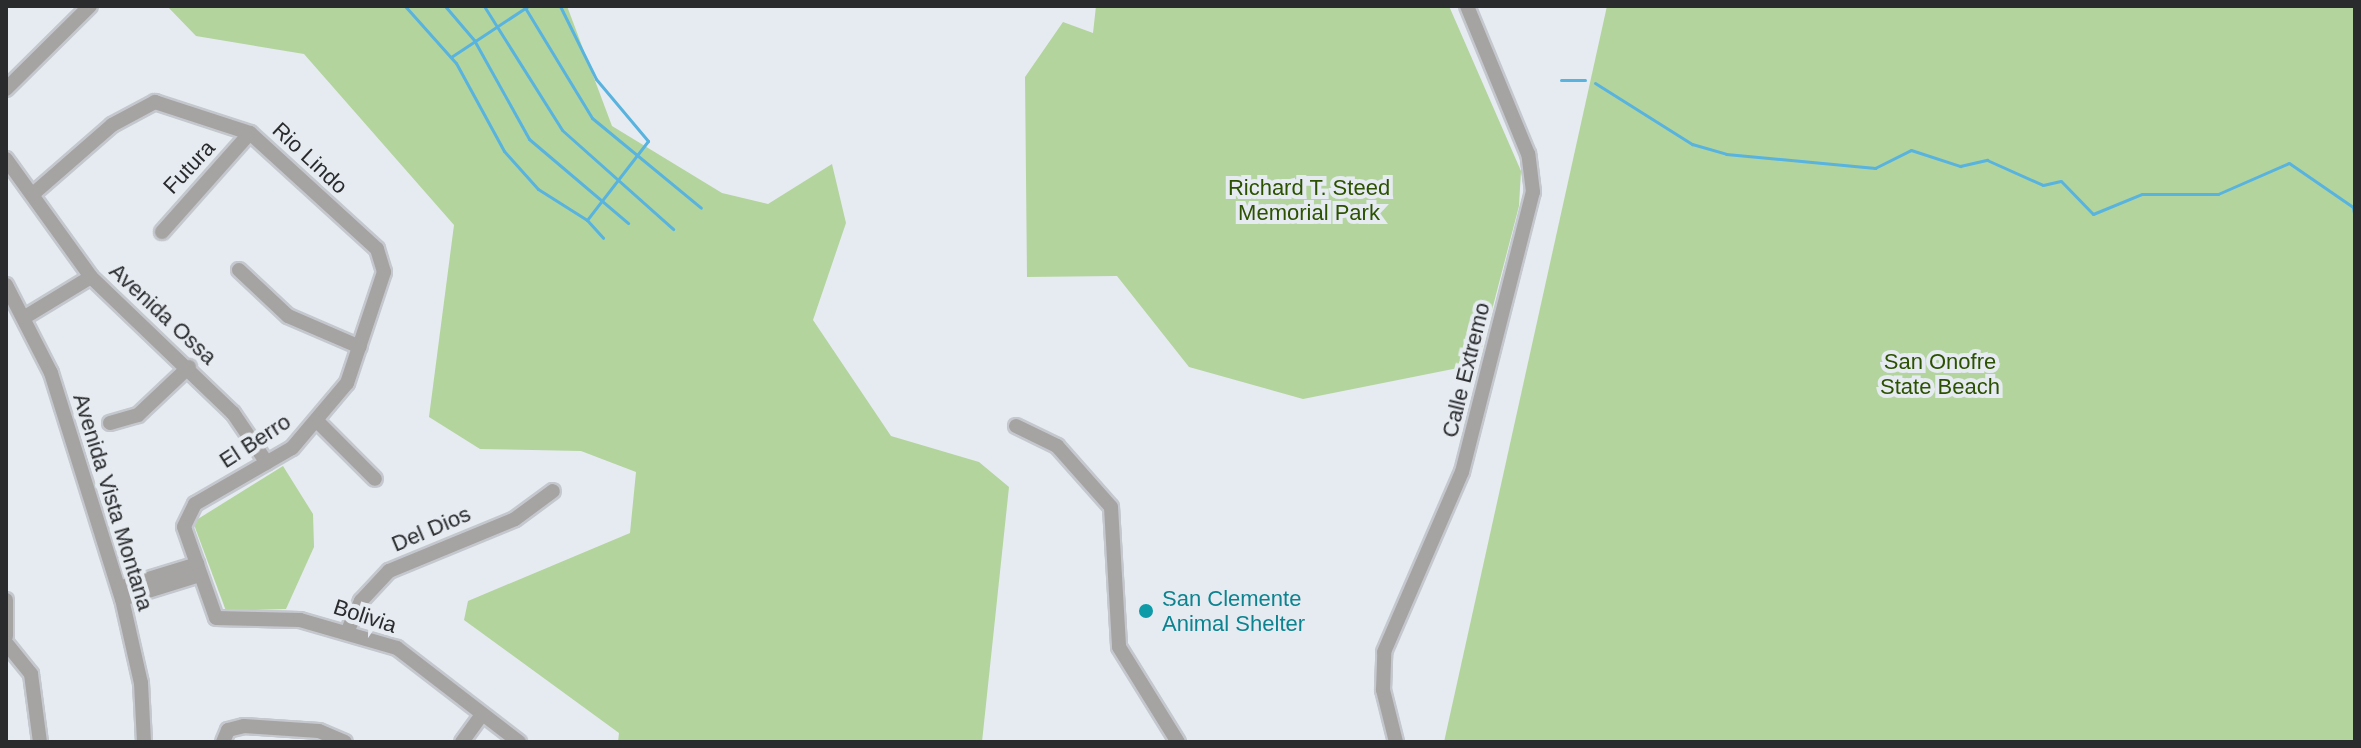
<!DOCTYPE html>
<style>
body{margin:0}
#map{position:relative;width:2361px;height:748px;overflow:hidden;background:#e6ebf1;font-family:Arial,sans-serif}
div>[style]{position:absolute}
.green>*{inset:0;background:#b3d49d}
.stream>*{height:3px;margin:-1.5px;padding:0 1.5px;transform-origin:1.5px;border-radius:1.5px;background:#58b3df}
.roads{filter:drop-shadow(2px 0 #c4c8ce) drop-shadow(-2px 0 #c4c8ce) drop-shadow(0 2px #c4c8ce) drop-shadow(0 -2px #c4c8ce)}
.minor>*{height:14px;margin:-7px;padding:0 7px;transform-origin:7px;border-radius:7px;background:#a6a3a3}
.dots>*{width:22px;height:22px;translate:-50% -50%;box-sizing:border-box;border:4px solid #e6ebf1;border-radius:50%}
span{translate:-50% -50%;white-space:nowrap;text-align:center;line-height:1.15;-webkit-text-stroke:8px #e6ebf1;paint-order:stroke}
.street-label{font-size:22px;color:#292b2d}
.park-label{font-size:22px;color:#2c5101}
.culture-label{font-size:22px;color:#0d838f}
.left{translate:0 -50%;text-align:left}
.frame{position:absolute;inset:0;border:8px solid #292b2d;pointer-events:none}
</style>
<div id="map">
<div class="green">
<i style="clip-path:polygon(167px 6px,567px 6px,612px 126px,722px 193px,768px 204px,832px 164px,846px 223px,813px 320px,891px 436px,979px 462px,1009px 487px,982px 742px,618px 742px,619px 733px,464px 620px,468px 601px,630px 533px,636px 472px,581px 451px,480px 449px,429px 417px,454px 225px,304px 54px,196px 36px)"></i>
<i style="clip-path:polygon(1096px 6px,1449px 6px,1521px 171px,1519px 206px,1478px 364px,1303px 399px,1189px 367px,1117px 276px,1027px 277px,1025px 77px,1063px 22px,1093px 33px)"></i>
<i style="clip-path:polygon(1607px 6px,2355px 6px,2355px 742px,1444px 742px)"></i>
<i style="clip-path:polygon(283px 466px,313px 514px,314px 547px,286px 609px,226px 611px,193px 522px)"></i>
</div>
<div class="stream">
<i style="left:405px;top:6px;width:76px;rotate:48.2deg"></i>
<i style="left:456px;top:63px;width:100px;rotate:61.4deg"></i>
<i style="left:504px;top:151px;width:51px;rotate:48.2deg"></i>
<i style="left:538px;top:189px;width:58px;rotate:32.3deg"></i>
<i style="left:445px;top:6px;width:45px;rotate:49.5deg"></i>
<i style="left:474px;top:40px;width:113px;rotate:60.9deg"></i>
<i style="left:529px;top:139px;width:130px;rotate:40.3deg"></i>
<i style="left:484px;top:6px;width:146px;rotate:57.8deg"></i>
<i style="left:562px;top:130px;width:149px;rotate:41.7deg"></i>
<i style="left:524px;top:6px;width:131px;rotate:58.7deg"></i>
<i style="left:592px;top:118px;width:141px;rotate:39.5deg"></i>
<i style="left:560px;top:6px;width:81px;rotate:63.7deg"></i>
<i style="left:596px;top:79px;width:81px;rotate:50deg"></i>
<i style="left:648px;top:141px;width:100px;rotate:127.7deg"></i>
<i style="left:587px;top:220px;width:24px;rotate:48deg"></i>
<i style="left:451px;top:57px;width:92px;rotate:-33.5deg"></i>
<i style="left:1561px;top:80px;width:24px"></i>
<i style="left:1595px;top:83px;width:115px;rotate:32.2deg"></i>
<i style="left:1692px;top:144px;width:35px;rotate:16deg"></i>
<i style="left:1726px;top:154px;width:150px;rotate:5.4deg"></i>
<i style="left:1875px;top:168px;width:40px;rotate:-26.6deg"></i>
<i style="left:1911px;top:150px;width:52px;rotate:18.1deg"></i>
<i style="left:1960px;top:166px;width:28px;rotate:-13deg"></i>
<i style="left:1987px;top:160px;width:61px;rotate:24.1deg"></i>
<i style="left:2043px;top:185px;width:18px;rotate:-13deg"></i>
<i style="left:2061px;top:181px;width:46px;rotate:45.9deg"></i>
<i style="left:2093px;top:214px;width:53px;rotate:-22.2deg"></i>
<i style="left:2142px;top:194px;width:76px"></i>
<i style="left:2218px;top:194px;width:77px;rotate:-23.6deg"></i>
<i style="left:2289px;top:163px;width:78px;rotate:34.5deg"></i>
<i style="left:2353px;top:207px;width:13px;rotate:81deg"></i>
</div>
<div class="roads">
<div class="minor">
<i style="left:6px;top:89px;width:118px;rotate:-44.7deg"></i>
<i style="left:6px;top:159px;width:145px;rotate:54.2deg"></i>
<i style="left:91px;top:277px;width:197px;rotate:43.8deg"></i>
<i style="left:233px;top:413px;width:60px;rotate:55.8deg"></i>
<i style="left:33px;top:194px;width:105px;rotate:-41.1deg"></i>
<i style="left:112px;top:125px;width:49px;rotate:-28.1deg"></i>
<i style="left:155px;top:102px;width:100px;rotate:18.1deg"></i>
<i style="left:250px;top:133px;width:172px;rotate:42.4deg"></i>
<i style="left:377px;top:249px;width:24px;rotate:73deg"></i>
<i style="left:384px;top:272px;width:117px;rotate:108.4deg"></i>
<i style="left:347px;top:383px;width:85px;rotate:130.2deg"></i>
<i style="left:292px;top:448px;width:112px;rotate:150deg"></i>
<i style="left:195px;top:504px;width:25px;rotate:116deg"></i>
<i style="left:184px;top:527px;width:96px;rotate:70.6deg"></i>
<i style="left:216px;top:618px;width:84px;rotate:1.4deg"></i>
<i style="left:300px;top:620px;width:101px;rotate:16.1deg"></i>
<i style="left:397px;top:648px;width:154px;rotate:37.6deg"></i>
<i style="left:162px;top:232px;width:132px;rotate:-48.4deg"></i>
<i style="left:239px;top:270px;width:67px;rotate:43.2deg"></i>
<i style="left:288px;top:316px;width:78px;rotate:23.3deg"></i>
<i style="left:6px;top:285px;width:99px;rotate:62.9deg"></i>
<i style="left:51px;top:373px;width:237px;rotate:72.6deg"></i>
<i style="left:122px;top:599px;width:86px;rotate:77.3deg"></i>
<i style="left:141px;top:683px;width:59px;rotate:87.1deg"></i>
<i style="left:25px;top:317px;width:77px;rotate:-31.2deg"></i>
<i style="left:110px;top:423px;width:29px;rotate:-16deg"></i>
<i style="left:138px;top:415px;width:70px;rotate:-43.3deg"></i>
<i style="left:319px;top:423px;width:79px;rotate:45deg"></i>
<i style="left:1016px;top:426px;width:46px;rotate:26deg"></i>
<i style="left:1057px;top:446px;width:81px;rotate:48.5deg"></i>
<i style="left:1111px;top:507px;width:140px;rotate:86.7deg"></i>
<i style="left:1119px;top:647px;width:112px;rotate:58.2deg"></i>
<i style="left:119px;top:588px;width:82px;rotate:-17.1deg"></i>
<i style="left:122px;top:599px;width:82px;rotate:-17.1deg"></i>
<i style="left:6px;top:600px;width:36px;rotate:90deg"></i>
<i style="left:348px;top:630px;width:32px;rotate:-66deg"></i>
<i style="left:361px;top:601px;width:41px;rotate:-47deg"></i>
<i style="left:389px;top:571px;width:136px;rotate:-22.4deg"></i>
<i style="left:515px;top:519px;width:47px;rotate:-36.4deg"></i>
<i style="left:6px;top:643px;width:40px;rotate:51deg"></i>
<i style="left:31px;top:674px;width:69px;rotate:82.5deg"></i>
<i style="left:223px;top:742px;width:13px;rotate:-67deg"></i>
<i style="left:228px;top:730px;width:16px;rotate:-14deg"></i>
<i style="left:244px;top:726px;width:75px;rotate:3.8deg"></i>
<i style="left:319px;top:731px;width:28px;rotate:23deg"></i>
<i style="left:462px;top:742px;width:34px;rotate:-54deg"></i>
<i style="left:1396px;top:742px;width:54px;rotate:-104deg"></i>
<i style="left:1383px;top:690px;width:38px;rotate:-88deg"></i>
<i style="left:1384px;top:652px;width:196px;rotate:-66.6deg"></i>
<i style="left:1462px;top:472px;width:289px;rotate:-75.8deg"></i>
<i style="left:1533px;top:192px;width:38px;rotate:-97deg"></i>
<i style="left:1528px;top:154px;width:160px;rotate:-112.4deg"></i>
</div>
</div>
<div class="dots">
<i style="left:1146px;top:611px;background:#0f9aa8"></i>
</div>
<div class="street-label">
<span style="left:310px;top:158px;rotate:43deg">Rio Lindo</span>
<span style="left:189px;top:167px;rotate:-47deg">Futura</span>
<span style="left:163px;top:314px;rotate:43deg">Avenida Ossa</span>
<span style="left:1466px;top:370px;rotate:-76deg">Calle Extremo</span>
<span style="left:255px;top:441px;rotate:-33deg">El Berro</span>
<span style="left:113px;top:502px;rotate:73deg">Avenida Vista Montana</span>
<span style="left:431px;top:529px;rotate:-23deg">Del Dios</span>
<span style="left:365px;top:616px;rotate:18deg">Bolivia</span>
</div>
<div class="park-label">
<span style="left:1309px;top:200px">Richard T. Steed<br>Memorial Park</span>
<span style="left:1940px;top:374px">San Onofre<br>State Beach</span>
</div>
<div class="culture-label">
<span class="left" style="left:1162px;top:611px">San Clemente<br>Animal Shelter</span>
</div>
<div class="frame"></div>
</div>
